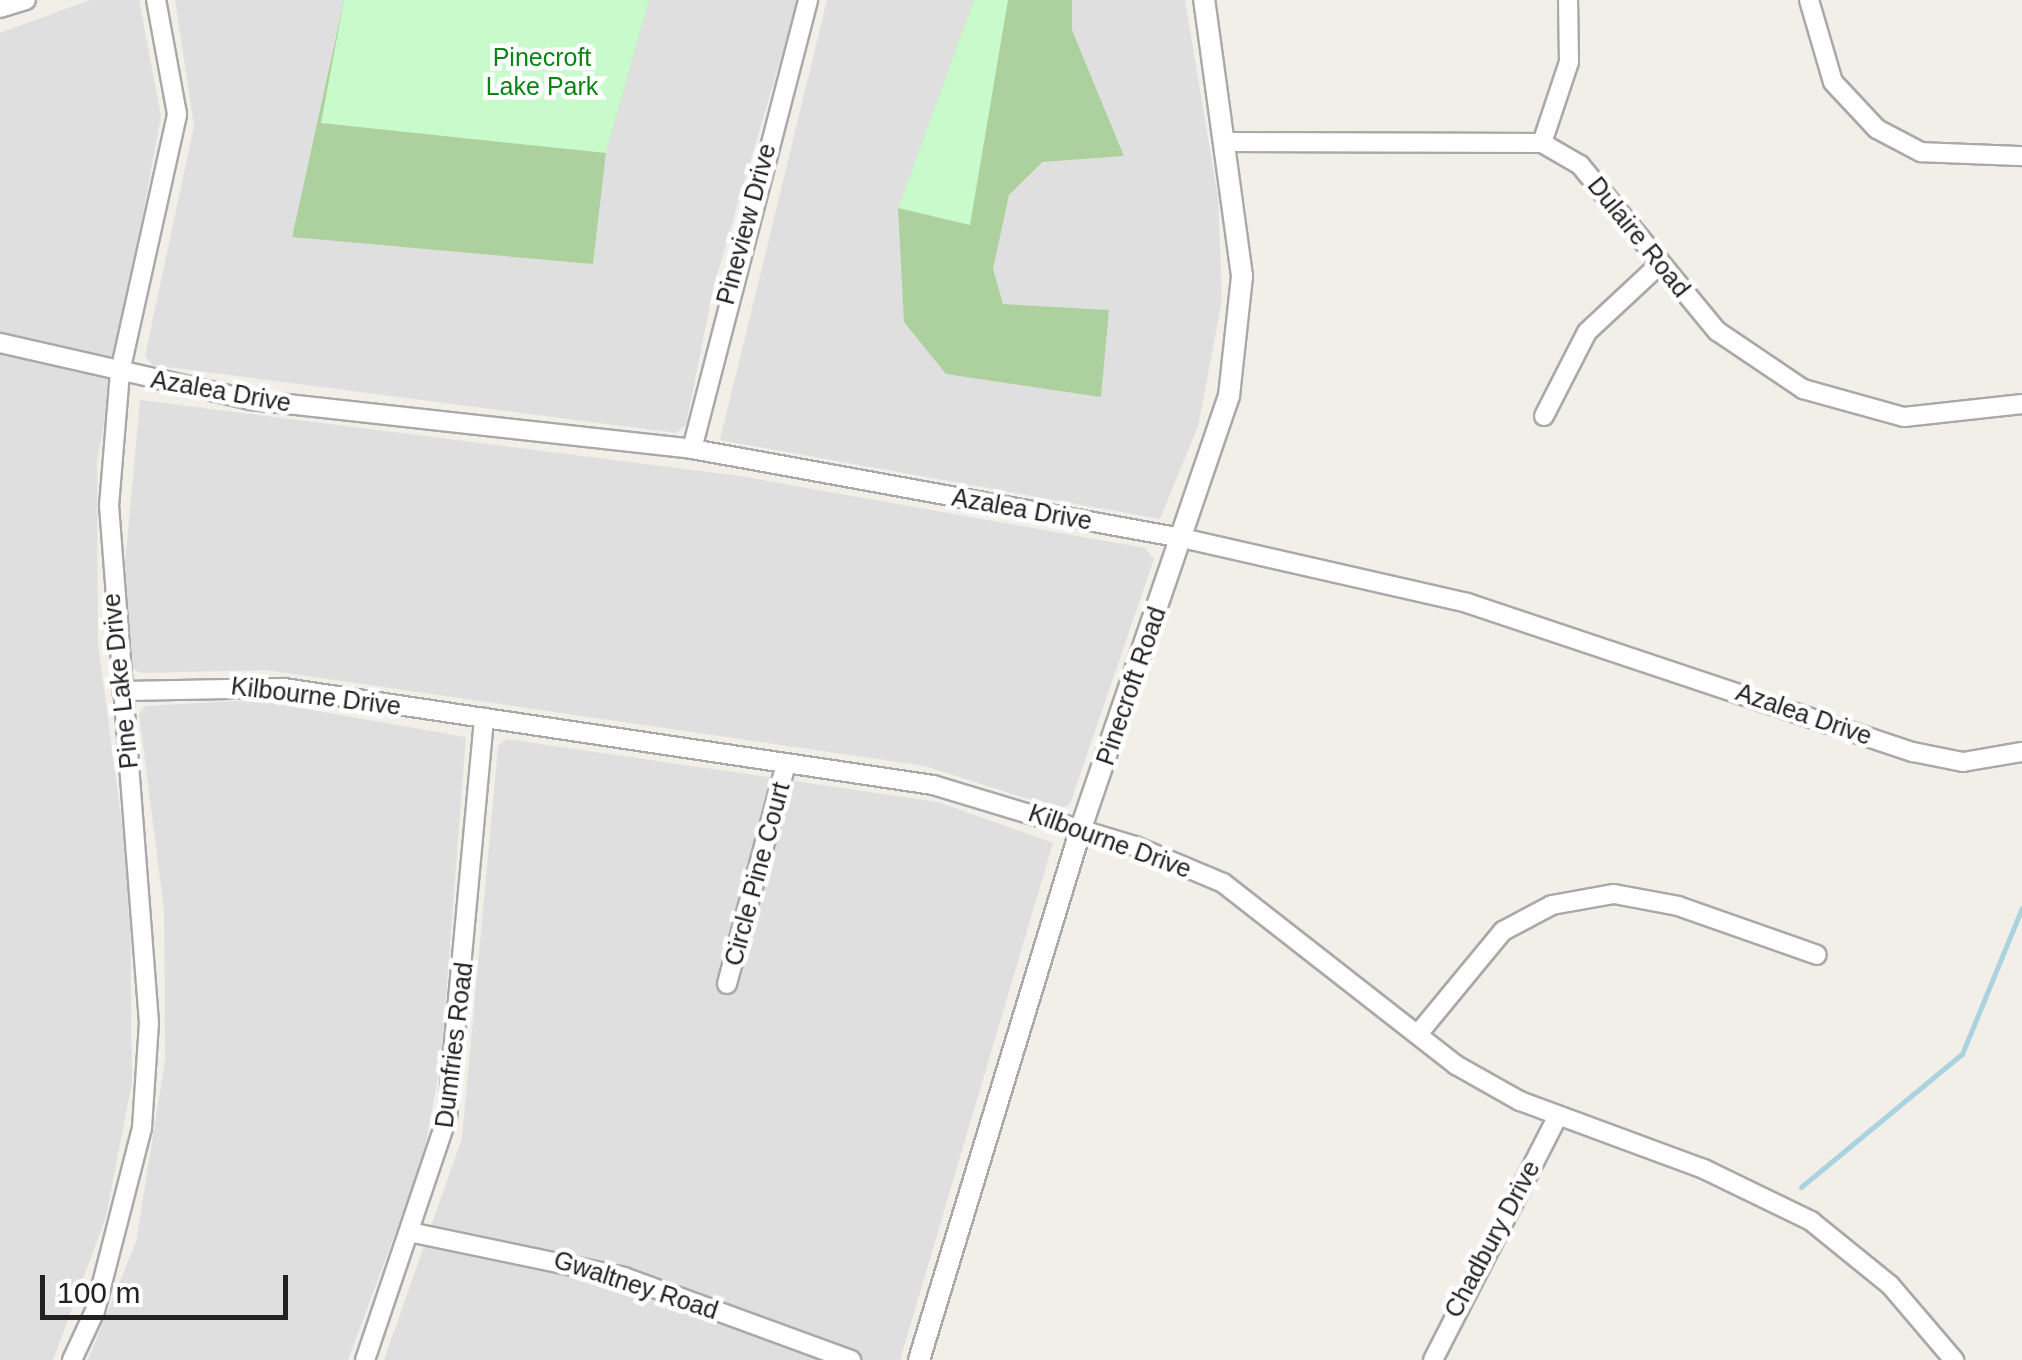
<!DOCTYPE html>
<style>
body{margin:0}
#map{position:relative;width:2022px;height:1360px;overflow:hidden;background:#f2efe9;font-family:Arial,sans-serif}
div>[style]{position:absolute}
.residential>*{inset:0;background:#e0dfdf}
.forest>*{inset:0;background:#add19e}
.park>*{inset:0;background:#c8facc}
.stream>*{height:5px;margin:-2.5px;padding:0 2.5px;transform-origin:2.5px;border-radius:2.5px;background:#aad3df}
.roads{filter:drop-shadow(2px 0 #a9a9a9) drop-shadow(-2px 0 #a9a9a9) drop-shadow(0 2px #a9a9a9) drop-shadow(0 -2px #a9a9a9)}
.minor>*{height:18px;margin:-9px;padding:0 9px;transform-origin:9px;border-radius:9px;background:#fff}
.tertiary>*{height:20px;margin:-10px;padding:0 10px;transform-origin:10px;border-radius:10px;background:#fff}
span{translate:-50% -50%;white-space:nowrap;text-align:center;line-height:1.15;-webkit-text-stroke:9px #fff;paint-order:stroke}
.park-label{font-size:25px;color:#0c8416}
.street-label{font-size:25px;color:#222}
.scale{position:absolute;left:40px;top:1275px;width:248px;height:45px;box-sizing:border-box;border:5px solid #222;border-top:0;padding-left:12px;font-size:30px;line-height:35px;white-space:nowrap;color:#222;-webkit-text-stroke:8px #fff;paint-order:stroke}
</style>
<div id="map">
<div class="residential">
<i style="clip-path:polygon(90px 0,139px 0,161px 116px,97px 462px,98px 643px,130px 885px,132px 1082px,106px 1217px,53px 1360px,0 1360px,0 33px)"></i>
<i style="clip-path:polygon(175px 0,344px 0,292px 236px,593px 263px,606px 153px,649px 0,798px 0,714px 285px,686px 425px,676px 433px,152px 365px,145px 356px,194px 126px)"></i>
<i style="clip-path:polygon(827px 0,974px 0,898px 207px,1101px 397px,1108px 310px,1003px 304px,992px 269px,1009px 195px,1044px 162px,1124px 156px,1072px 30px,1072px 0,1185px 0,1218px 198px,1222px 300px,1198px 426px,1160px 519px,720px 440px)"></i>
<i style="clip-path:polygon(140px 400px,740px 476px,1145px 548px,1154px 559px,1070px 804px,1059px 809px,925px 766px,266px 670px,141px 673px,133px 669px,125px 564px)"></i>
<i style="clip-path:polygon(254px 700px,466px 737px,441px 1062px,423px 1158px,348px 1360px,88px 1360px,136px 1242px,165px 1060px,164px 910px,139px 714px,145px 706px)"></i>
<i style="clip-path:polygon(507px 739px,938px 802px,1053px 843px,900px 1360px,384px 1360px,462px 1138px,498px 746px)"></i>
</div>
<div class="forest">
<i style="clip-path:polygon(344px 0,649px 0,606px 153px,593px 264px,292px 237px)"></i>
<i style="clip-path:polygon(974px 0,1072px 0,1072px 30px,1124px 156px,1043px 162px,1009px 195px,993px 269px,1003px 304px,1109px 310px,1101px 397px,946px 374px,904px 322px,898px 208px)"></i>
</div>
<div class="park">
<i style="clip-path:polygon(344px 0,649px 0,606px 153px,321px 123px)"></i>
<i style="clip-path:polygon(974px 0,1008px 0,970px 225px,898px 208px)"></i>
</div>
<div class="stream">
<i style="left:1801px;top:1187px;width:209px;rotate:-39.6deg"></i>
<i style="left:1962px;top:1054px;width:158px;rotate:-67.7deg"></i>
</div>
<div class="roads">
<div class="minor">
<i style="left:1809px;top:0;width:85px;rotate:73.7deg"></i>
<i style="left:1833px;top:82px;width:64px;rotate:46.9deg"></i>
<i style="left:1877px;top:129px;width:50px;rotate:27.6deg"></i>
<i style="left:1921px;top:152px;width:101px;rotate:2.3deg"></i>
<i style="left:0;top:8px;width:27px;rotate:-17deg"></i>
<i style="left:1229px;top:142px;width:313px;rotate:0.2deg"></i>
<i style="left:1542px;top:143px;width:44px;rotate:30.1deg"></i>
<i style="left:1580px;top:165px;width:215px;rotate:50.5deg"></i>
<i style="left:1717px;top:331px;width:104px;rotate:34deg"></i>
<i style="left:1803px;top:389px;width:105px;rotate:15.5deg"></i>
<i style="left:1904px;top:417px;width:119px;rotate:-6.3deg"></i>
<i style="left:1542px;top:143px;width:85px;rotate:-71.6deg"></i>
<i style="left:1569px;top:62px;width:62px;rotate:-90.9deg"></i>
<i style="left:0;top:343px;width:257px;rotate:12.8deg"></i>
<i style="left:251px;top:400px;width:444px;rotate:6.3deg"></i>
<i style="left:692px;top:449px;width:498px;rotate:10.3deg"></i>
<i style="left:1182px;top:538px;width:292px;rotate:12.8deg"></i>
<i style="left:1467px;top:603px;width:470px;rotate:18.5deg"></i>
<i style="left:1913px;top:752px;width:51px;rotate:11.3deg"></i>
<i style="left:1963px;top:762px;width:60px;rotate:-9.6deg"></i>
<i style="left:1544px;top:416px;width:94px;rotate:-62.9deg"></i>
<i style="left:1587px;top:332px;width:100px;rotate:-43deg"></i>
<i style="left:692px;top:449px;width:464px;rotate:-75.5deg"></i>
<i style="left:122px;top:691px;width:162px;rotate:-1.1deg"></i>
<i style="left:284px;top:688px;width:656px;rotate:8.5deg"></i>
<i style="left:933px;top:785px;width:211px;rotate:16.8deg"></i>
<i style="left:1135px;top:846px;width:95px;rotate:22.8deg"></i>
<i style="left:1223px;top:883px;width:296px;rotate:38deg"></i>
<i style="left:1456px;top:1065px;width:73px;rotate:29.4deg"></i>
<i style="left:1520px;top:1101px;width:196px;rotate:20.3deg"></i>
<i style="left:1704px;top:1169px;width:119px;rotate:25.9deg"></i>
<i style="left:1811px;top:1221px;width:102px;rotate:39deg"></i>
<i style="left:1890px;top:1285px;width:99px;rotate:49.5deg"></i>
<i style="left:727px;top:984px;width:228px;rotate:-75deg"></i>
<i style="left:1418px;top:1034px;width:134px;rotate:-50.5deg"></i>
<i style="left:1503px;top:931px;width:55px;rotate:-28deg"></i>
<i style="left:1552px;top:905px;width:63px;rotate:-10.1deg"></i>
<i style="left:1614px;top:894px;width:65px;rotate:10.6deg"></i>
<i style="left:1678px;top:906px;width:147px;rotate:19.4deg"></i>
<i style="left:414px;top:1233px;width:215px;rotate:11.8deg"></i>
<i style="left:624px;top:1277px;width:242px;rotate:20.1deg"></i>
<i style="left:72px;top:1360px;width:54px;rotate:-64.9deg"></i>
<i style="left:95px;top:1311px;width:189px;rotate:-75.6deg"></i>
<i style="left:142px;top:1128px;width:105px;rotate:-86.2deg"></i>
<i style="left:149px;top:1023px;width:519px;rotate:-94.42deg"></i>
<i style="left:109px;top:506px;width:134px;rotate:-85.3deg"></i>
<i style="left:120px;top:372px;width:264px;rotate:-77.5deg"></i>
<i style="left:177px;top:114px;width:116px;rotate:-100.4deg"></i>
<i style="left:365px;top:1360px;width:256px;rotate:-71.3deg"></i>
<i style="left:447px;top:1118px;width:402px;rotate:-84.7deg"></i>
<i style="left:1433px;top:1360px;width:270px;rotate:-62.9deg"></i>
</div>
<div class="tertiary">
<i style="left:919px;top:1360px;width:556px;rotate:-73.06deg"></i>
<i style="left:1081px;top:828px;width:457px;rotate:-71.1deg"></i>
<i style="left:1229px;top:396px;width:121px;rotate:-83.8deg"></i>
<i style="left:1242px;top:276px;width:279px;rotate:-97.8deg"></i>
</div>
</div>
<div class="park-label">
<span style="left:542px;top:72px">Pinecroft<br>Lake Park</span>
</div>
<div class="street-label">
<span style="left:746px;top:224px;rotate:-75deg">Pineview Drive</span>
<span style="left:1639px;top:237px;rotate:51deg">Dulaire Road</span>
<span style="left:221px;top:391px;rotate:10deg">Azalea Drive</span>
<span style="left:1022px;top:509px;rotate:10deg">Azalea Drive</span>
<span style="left:120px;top:681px;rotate:-96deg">Pine Lake Drive</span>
<span style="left:1131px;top:686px;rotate:-71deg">Pinecroft Road</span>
<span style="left:316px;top:696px;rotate:7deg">Kilbourne Drive</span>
<span style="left:1804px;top:714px;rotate:19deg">Azalea Drive</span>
<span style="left:1110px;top:841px;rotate:20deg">Kilbourne Drive</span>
<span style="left:757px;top:874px;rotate:-75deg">Circle Pine Court</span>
<span style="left:454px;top:1045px;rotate:-83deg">Dumfries Road</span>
<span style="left:1492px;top:1239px;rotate:-62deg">Chadbury Drive</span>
<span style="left:636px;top:1285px;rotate:18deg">Gwaltney Road</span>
</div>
<div class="scale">100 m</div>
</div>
